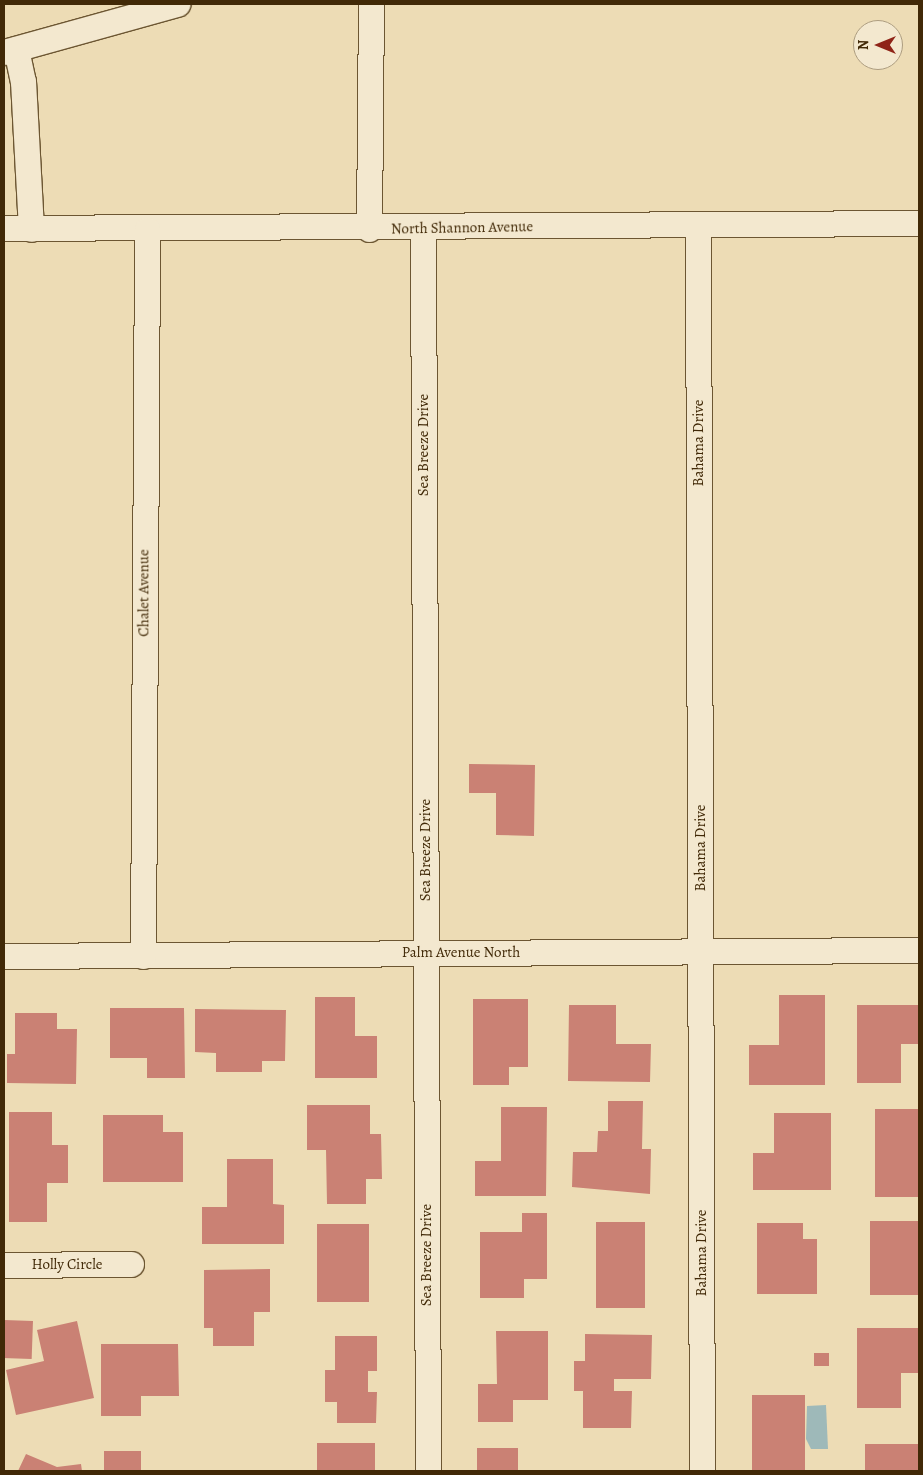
<!DOCTYPE html>
<style>
body{margin:0}
#map{position:relative;width:923px;height:1475px;overflow:hidden;background:#eddcb5;font-family:Alegreya,serif}
div>[style]{position:absolute}
.water>*{inset:0;background:#9eb9b9}
.building>*{inset:0;background:#ca8174;transform-origin:0 0}
.roads{filter:drop-shadow(1px 0 #6c5632) drop-shadow(-1px 0 #6c5632) drop-shadow(0 1px #6c5632) drop-shadow(0 -1px #6c5632)}
.street>*{height:25px;margin:-12.5px;padding:0 12.5px;transform-origin:12.5px;border-radius:12.5px;background:#f3e8cf}
span{translate:-50% -50%;white-space:nowrap;text-align:center;line-height:1.15;-webkit-text-stroke:4px #f3e8cf;paint-order:stroke}
.street-label{font-size:15px;color:#412907}
.frame{position:absolute;inset:0;border:5px solid #412907;pointer-events:none}
.north{position:absolute;left:853px;top:20px;width:50px;height:50px;box-sizing:border-box;background:#f3e8cf;border:1px solid #ac9c7f;border-radius:50%;rotate:270deg;font-size:14px;font-weight:700;line-height:20px;text-align:center;color:#412907}
.north::after{content:'';display:block;margin:auto;width:18px;height:22px;background:#8f2418;clip-path:polygon(50% 0,100% 100%,50% 72%,0 100%)}
</style>
<div id="map">
<div class="water">
<i style="clip-path:polygon(826px 1405px,828px 1449px,811px 1449px,806px 1439px,807px 1406px)"></i>
</div>
<div class="building">
<i style="clip-path:polygon(469px 764px,535px 765px,534px 836px,496px 835px,496px 793px,469px 793px)"></i>
<i style="clip-path:polygon(779px 995px,825px 995px,825px 1085px,749px 1085px,749px 1045px,779px 1045px)"></i>
<i style="clip-path:polygon(315px 997px,355px 997px,355px 1036px,377px 1036px,377px 1078px,315px 1078px)"></i>
<i style="clip-path:polygon(473px 999px,528px 999px,528px 1067px,509px 1067px,509px 1085px,473px 1085px)"></i>
<i style="clip-path:polygon(569px 1005px,616px 1005px,616px 1044px,651px 1044px,650px 1082px,568px 1081px)"></i>
<i style="clip-path:polygon(857px 1005px,919px 1005px,919px 1044px,901px 1044px,901px 1083px,857px 1083px)"></i>
<i style="clip-path:polygon(110px 1008px,184px 1008px,185px 1078px,147px 1078px,147px 1058px,110px 1058px)"></i>
<i style="clip-path:polygon(195px 1009px,286px 1010px,285px 1061px,262px 1061px,262px 1072px,216px 1072px,216px 1053px,195px 1052px)"></i>
<i style="clip-path:polygon(15px 1013px,57px 1013px,57px 1029px,77px 1029px,76px 1084px,7px 1083px,7px 1054px,15px 1054px)"></i>
<i style="clip-path:polygon(608px 1101px,643px 1101px,642px 1149px,651px 1149px,650px 1194px,572px 1187px,573px 1152px,597px 1152px,598px 1131px,608px 1131px)"></i>
<i style="clip-path:polygon(307px 1105px,370px 1105px,370px 1134px,381px 1134px,382px 1179px,366px 1179px,366px 1204px,327px 1204px,326px 1150px,307px 1150px)"></i>
<i style="clip-path:polygon(501px 1107px,547px 1107px,546px 1196px,475px 1196px,475px 1161px,501px 1161px)"></i>
<i style="left:875px;top:1109px;width:44px;height:88px"></i>
<i style="clip-path:polygon(9px 1112px,52px 1112px,52px 1145px,68px 1145px,68px 1183px,47px 1183px,47px 1222px,9px 1222px)"></i>
<i style="clip-path:polygon(774px 1113px,831px 1113px,831px 1190px,753px 1190px,753px 1153px,774px 1153px)"></i>
<i style="clip-path:polygon(103px 1115px,163px 1115px,163px 1132px,183px 1132px,183px 1182px,103px 1182px)"></i>
<i style="clip-path:polygon(227px 1159px,273px 1159px,273px 1204px,284px 1205px,284px 1244px,202px 1244px,202px 1207px,227px 1207px)"></i>
<i style="clip-path:polygon(522px 1213px,547px 1213px,547px 1279px,524px 1279px,524px 1298px,480px 1298px,480px 1232px,522px 1232px)"></i>
<i style="left:870px;top:1221px;width:49px;height:74px"></i>
<i style="left:596px;top:1222px;width:49px;height:86px"></i>
<i style="clip-path:polygon(757px 1223px,803px 1223px,803px 1239px,817px 1239px,817px 1294px,757px 1294px)"></i>
<i style="left:317px;top:1224px;width:52px;height:78px"></i>
<i style="clip-path:polygon(270px 1269px,270px 1312px,254px 1312px,254px 1346px,213px 1346px,213px 1328px,204px 1328px,204px 1270px)"></i>
<i style="left:4px;top:1320px;width:29px;height:38px;rotate:2deg"></i>
<i style="clip-path:polygon(77px 1321px,94px 1398px,16px 1415px,6px 1370px,44px 1361px,37px 1330px)"></i>
<i style="clip-path:polygon(857px 1328px,919px 1328px,919px 1373px,901px 1373px,901px 1408px,857px 1408px)"></i>
<i style="clip-path:polygon(496px 1331px,548px 1331px,548px 1400px,513px 1400px,513px 1422px,478px 1422px,478px 1384px,497px 1384px)"></i>
<i style="clip-path:polygon(585px 1334px,652px 1335px,651px 1379px,614px 1379px,614px 1391px,632px 1391px,631px 1428px,583px 1428px,583px 1391px,574px 1391px,574px 1361px,585px 1361px)"></i>
<i style="clip-path:polygon(335px 1336px,377px 1336px,377px 1371px,368px 1371px,368px 1392px,377px 1392px,376px 1423px,337px 1423px,337px 1402px,325px 1402px,325px 1370px,335px 1370px)"></i>
<i style="clip-path:polygon(101px 1344px,178px 1344px,179px 1396px,141px 1396px,141px 1416px,101px 1416px)"></i>
<i style="left:814px;top:1353px;width:15px;height:13px"></i>
<i style="left:752px;top:1395px;width:53px;height:76px"></i>
<i style="left:317px;top:1443px;width:58px;height:28px"></i>
<i style="left:865px;top:1444px;width:54px;height:27px"></i>
<i style="left:477px;top:1448px;width:41px;height:23px"></i>
<i style="left:104px;top:1451px;width:37px;height:20px"></i>
<i style="clip-path:polygon(26px 1454px,57px 1467px,81px 1464px,82px 1471px,18px 1471px)"></i>
</div>
<div class="roads">
<div class="street">
<i style="left:16px;top:49px;width:33px;rotate:78deg"></i>
<i style="left:23px;top:81px;width:148px;rotate:86.9deg"></i>
<i style="left:4px;top:52px;width:180px;rotate:-15.5deg"></i>
<i style="left:698px;top:225px;width:1246px;rotate:89.82deg"></i>
<i style="left:4px;top:228px;width:915px;rotate:-0.31deg"></i>
<i style="left:423px;top:228px;width:1243px;rotate:89.77deg"></i>
<i style="left:369px;top:229px;width:225px;rotate:-89.5deg"></i>
<i style="left:4px;top:956px;width:915px;rotate:-0.38deg"></i>
<i style="left:143px;top:956px;width:726px;rotate:-89.68deg"></i>
<i style="left:4px;top:1265px;width:127px;rotate:-0.5deg"></i>
</div>
</div>
<div class="street-label">
<span style="left:462px;top:228px;rotate:-1deg">North Shannon Avenue</span>
<span style="left:699px;top:443px;rotate:-90deg">Bahama Drive</span>
<span style="left:424px;top:445px;rotate:-90deg">Sea Breeze Drive</span>
<span style="left:144px;top:593px;rotate:-90deg">Chalet Avenue</span>
<span style="left:701px;top:848px;rotate:-90deg">Bahama Drive</span>
<span style="left:426px;top:850px;rotate:-90deg">Sea Breeze Drive</span>
<span style="left:461px;top:953px">Palm Avenue North</span>
<span style="left:702px;top:1253px;rotate:-90deg">Bahama Drive</span>
<span style="left:427px;top:1255px;rotate:-90deg">Sea Breeze Drive</span>
<span style="left:67px;top:1265px">Holly Circle</span>
</div>
<div class="frame"></div>
<div class="north">N</div>
</div>
